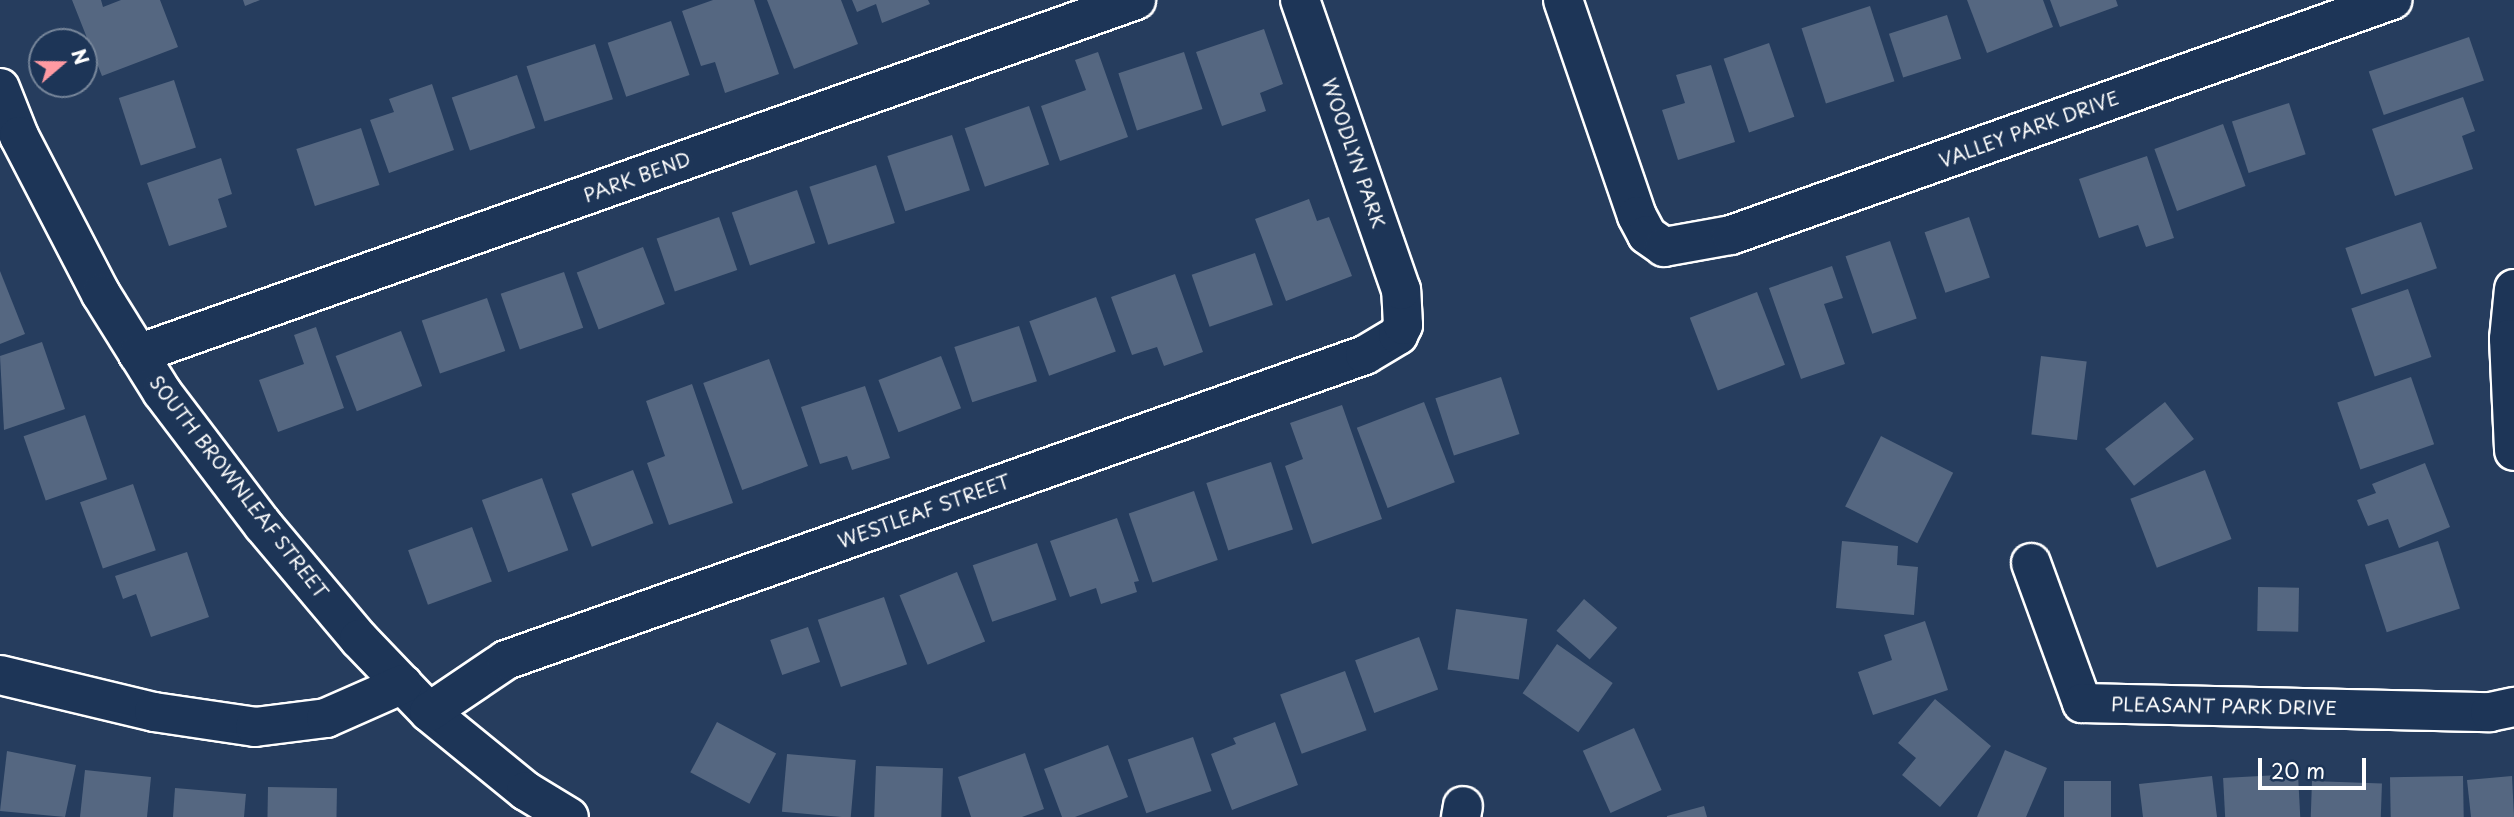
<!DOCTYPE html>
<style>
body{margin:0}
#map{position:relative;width:2514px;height:817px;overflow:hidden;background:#263d5e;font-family:"Playpen Sans",sans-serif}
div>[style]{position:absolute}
.building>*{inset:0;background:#556781;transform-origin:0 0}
.roads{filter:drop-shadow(2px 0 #fff) drop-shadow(-2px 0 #fff) drop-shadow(0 2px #fff) drop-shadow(0 -2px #fff)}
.minor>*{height:38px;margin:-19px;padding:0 19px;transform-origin:19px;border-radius:19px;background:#1d3557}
span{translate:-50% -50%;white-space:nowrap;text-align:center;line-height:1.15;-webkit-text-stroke:7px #1d3557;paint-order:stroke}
.street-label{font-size:19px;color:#fff}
.north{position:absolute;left:28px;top:28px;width:70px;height:70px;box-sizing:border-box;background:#1d3557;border:2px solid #77869a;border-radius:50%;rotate:70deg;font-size:19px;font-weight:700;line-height:28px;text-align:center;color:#fff}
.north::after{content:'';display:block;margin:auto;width:24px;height:32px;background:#ff9aa2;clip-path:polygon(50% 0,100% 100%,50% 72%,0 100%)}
.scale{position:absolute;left:2258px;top:758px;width:108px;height:32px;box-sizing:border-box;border:4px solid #fff;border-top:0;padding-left:9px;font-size:21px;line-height:24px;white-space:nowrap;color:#fff;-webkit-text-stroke:5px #1d3557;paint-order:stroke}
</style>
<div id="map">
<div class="building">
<i style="clip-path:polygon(72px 0,101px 0,103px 7px,121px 0,160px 0,178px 47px,102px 76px)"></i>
<i style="clip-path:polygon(243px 0,260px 0,245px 6px)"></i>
<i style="clip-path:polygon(713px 0,754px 0,779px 74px,725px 93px,715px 62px,701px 66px,682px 11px)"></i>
<i style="clip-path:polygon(767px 0,841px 0,858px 44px,794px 69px)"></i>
<i style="clip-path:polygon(852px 0,928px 0,930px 4px,882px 23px,876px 4px,857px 12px)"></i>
<i style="clip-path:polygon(1967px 0,2043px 0,2053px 27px,1987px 53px)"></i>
<i style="clip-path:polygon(2050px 0,2116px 0,2118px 6px,2060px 27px)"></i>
<i style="left:1870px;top:6px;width:79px;height:72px;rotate:72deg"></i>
<i style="left:1947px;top:15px;width:46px;height:61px;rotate:72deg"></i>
<i style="left:671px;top:21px;width:57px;height:67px;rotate:71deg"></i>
<i style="clip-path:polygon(1264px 29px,1283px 84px,1260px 93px,1266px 111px,1222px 126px,1196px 52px)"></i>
<i style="left:2469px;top:37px;width:46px;height:106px;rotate:71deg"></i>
<i style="left:1769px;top:43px;width:78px;height:48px;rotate:71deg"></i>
<i style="left:595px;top:44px;width:58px;height:72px;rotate:72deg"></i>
<i style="clip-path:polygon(1098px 52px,1128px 137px,1060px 161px,1041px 106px,1086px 90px,1075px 60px)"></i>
<i style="left:1184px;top:52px;width:60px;height:69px;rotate:72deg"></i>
<i style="clip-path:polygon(1711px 65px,1735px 142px,1678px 160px,1662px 110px,1685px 103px,1676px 75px)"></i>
<i style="left:517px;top:75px;width:56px;height:69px;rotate:71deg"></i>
<i style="left:174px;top:80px;width:71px;height:58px;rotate:72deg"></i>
<i style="clip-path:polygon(432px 84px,454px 150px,389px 173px,370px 120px,394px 112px,389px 99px)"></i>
<i style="clip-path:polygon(2463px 97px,2475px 131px,2462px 136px,2473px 169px,2395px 196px,2372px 129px)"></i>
<i style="left:2289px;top:103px;width:54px;height:60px;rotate:72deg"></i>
<i style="left:1029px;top:106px;width:62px;height:68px;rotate:71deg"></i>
<i style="left:2223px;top:124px;width:66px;height:73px;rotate:70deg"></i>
<i style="left:361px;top:128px;width:60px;height:68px;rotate:72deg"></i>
<i style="left:952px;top:135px;width:58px;height:68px;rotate:72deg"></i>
<i style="clip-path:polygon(2147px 156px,2174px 238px,2146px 247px,2138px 225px,2099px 238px,2079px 179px)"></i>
<i style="clip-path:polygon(221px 158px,232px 194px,218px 199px,227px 227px,169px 246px,147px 183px)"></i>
<i style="left:876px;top:165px;width:61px;height:70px;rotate:72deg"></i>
<i style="left:797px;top:190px;width:56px;height:69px;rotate:71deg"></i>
<i style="clip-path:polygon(1309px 199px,1317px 221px,1329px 217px,1352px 276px,1286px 301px,1255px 219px)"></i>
<i style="left:719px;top:217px;width:56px;height:66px;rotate:71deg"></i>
<i style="left:1969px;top:217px;width:64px;height:47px;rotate:71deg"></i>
<i style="left:2421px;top:222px;width:49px;height:80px;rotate:71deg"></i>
<i style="left:1890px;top:241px;width:82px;height:47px;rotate:71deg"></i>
<i style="left:643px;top:247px;width:61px;height:71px;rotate:69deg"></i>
<i style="left:1255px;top:253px;width:55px;height:67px;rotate:71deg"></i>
<i style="clip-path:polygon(1832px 266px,1843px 298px,1824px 304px,1845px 364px,1801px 379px,1769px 288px)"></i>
<i style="clip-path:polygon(0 271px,25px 334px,0 344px)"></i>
<i style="left:564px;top:272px;width:59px;height:67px;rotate:71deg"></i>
<i style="clip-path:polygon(1175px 274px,1203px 352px,1164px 366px,1157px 347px,1132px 355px,1111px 297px)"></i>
<i style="left:2408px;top:289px;width:72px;height:60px;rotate:71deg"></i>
<i style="left:1757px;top:292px;width:78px;height:72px;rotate:69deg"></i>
<i style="left:1096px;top:297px;width:58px;height:71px;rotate:70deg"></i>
<i style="left:487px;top:298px;width:56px;height:69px;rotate:71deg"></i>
<i style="left:1019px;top:326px;width:58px;height:68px;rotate:72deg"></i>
<i style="clip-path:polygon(316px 327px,344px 408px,278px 432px,259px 380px,304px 364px,294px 335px)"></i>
<i style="left:401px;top:331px;width:59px;height:70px;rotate:69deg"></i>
<i style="clip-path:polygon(42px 342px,65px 409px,4px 430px,0 356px)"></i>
<i style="left:941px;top:356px;width:56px;height:67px;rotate:69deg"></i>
<i style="left:2041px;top:356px;width:46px;height:79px;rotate:7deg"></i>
<i style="left:769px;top:359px;width:114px;height:70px;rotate:70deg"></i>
<i style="left:1501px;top:377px;width:60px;height:69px;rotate:72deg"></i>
<i style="left:2411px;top:377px;width:71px;height:78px;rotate:71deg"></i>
<i style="clip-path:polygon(692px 384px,733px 503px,669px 525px,647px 463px,665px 456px,646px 401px)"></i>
<i style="clip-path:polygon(865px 386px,890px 458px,852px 470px,847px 456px,820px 464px,801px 407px)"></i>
<i style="left:1424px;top:402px;width:86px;height:72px;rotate:69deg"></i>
<i style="left:2165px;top:402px;width:47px;height:76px;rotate:52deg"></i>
<i style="clip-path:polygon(1342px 405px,1382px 519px,1312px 544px,1285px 466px,1303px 459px,1290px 423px)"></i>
<i style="left:85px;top:415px;width:68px;height:65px;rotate:71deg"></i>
<i style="left:1881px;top:436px;width:81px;height:79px;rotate:27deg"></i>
<i style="left:1271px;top:462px;width:71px;height:68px;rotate:72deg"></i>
<i style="clip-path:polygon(2425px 463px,2450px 527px,2399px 548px,2388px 519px,2368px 526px,2357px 500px,2376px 493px,2372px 484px)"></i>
<i style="left:633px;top:470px;width:57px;height:66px;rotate:69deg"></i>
<i style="left:2205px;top:470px;width:74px;height:80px;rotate:69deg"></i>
<i style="left:542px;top:478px;width:77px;height:64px;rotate:70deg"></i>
<i style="left:133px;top:484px;width:70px;height:56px;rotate:71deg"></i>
<i style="left:1194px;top:491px;width:73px;height:69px;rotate:71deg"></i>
<i style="clip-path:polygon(1117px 518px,1139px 581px,1134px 582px,1137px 592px,1101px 604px,1096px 588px,1070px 597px,1050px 541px)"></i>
<i style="left:472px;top:527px;width:58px;height:68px;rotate:70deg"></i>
<i style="clip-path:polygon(1842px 541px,1898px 546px,1897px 565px,1918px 567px,1914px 615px,1836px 608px)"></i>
<i style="left:2438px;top:541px;width:71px;height:77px;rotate:72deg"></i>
<i style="left:1037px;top:543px;width:60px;height:68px;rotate:71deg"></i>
<i style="clip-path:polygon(187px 552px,209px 617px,151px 637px,136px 594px,123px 599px,115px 576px)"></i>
<i style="left:957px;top:572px;width:75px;height:62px;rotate:68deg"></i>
<i style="left:2258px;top:587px;width:41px;height:44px;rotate:1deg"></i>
<i style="left:884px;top:597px;width:71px;height:70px;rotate:71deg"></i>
<i style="left:1584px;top:599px;width:44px;height:42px;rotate:41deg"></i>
<i style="left:1456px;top:609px;width:72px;height:61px;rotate:8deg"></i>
<i style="clip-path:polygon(1925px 621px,1948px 690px,1873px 715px,1858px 672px,1892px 660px,1884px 635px)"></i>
<i style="left:808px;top:627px;width:37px;height:40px;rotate:71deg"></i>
<i style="left:1419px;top:637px;width:56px;height:68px;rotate:70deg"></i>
<i style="left:1557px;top:644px;width:68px;height:60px;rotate:35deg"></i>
<i style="left:1345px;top:671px;width:63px;height:69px;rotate:70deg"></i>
<i style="clip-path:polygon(1935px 699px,1991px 746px,1940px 807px,1902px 775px,1916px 758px,1898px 743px)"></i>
<i style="left:717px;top:722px;width:67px;height:57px;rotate:28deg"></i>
<i style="clip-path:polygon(1275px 722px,1298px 785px,1232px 810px,1211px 754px,1236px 744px,1233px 738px)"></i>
<i style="left:1634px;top:728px;width:68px;height:56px;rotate:66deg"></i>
<i style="left:1193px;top:737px;width:57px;height:69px;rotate:71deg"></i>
<i style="clip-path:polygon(1108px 745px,1128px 797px,1075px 817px,1062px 817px,1044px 769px)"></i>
<i style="clip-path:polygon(2005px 750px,2047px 768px,2026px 817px,1977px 817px)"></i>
<i style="clip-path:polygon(7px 751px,76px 765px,65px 817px,0 811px)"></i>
<i style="clip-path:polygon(1025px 753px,1044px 809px,1022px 817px,971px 817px,958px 777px)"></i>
<i style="left:787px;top:754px;width:69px;height:58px;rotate:5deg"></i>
<i style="left:876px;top:766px;width:67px;height:51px;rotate:2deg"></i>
<i style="clip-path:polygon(85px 770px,151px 777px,147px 817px,80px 817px)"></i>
<i style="left:2298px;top:774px;width:43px;height:75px;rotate:87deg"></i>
<i style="clip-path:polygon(2212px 776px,2217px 817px,2143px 817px,2139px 784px)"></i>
<i style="left:2463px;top:776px;width:41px;height:73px;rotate:89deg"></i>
<i style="clip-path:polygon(2512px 776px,2514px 817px,2471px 817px,2467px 780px)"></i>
<i style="left:2064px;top:781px;width:47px;height:36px"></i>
<i style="left:2312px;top:781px;width:70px;height:36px;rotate:2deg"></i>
<i style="left:268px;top:787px;width:69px;height:30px;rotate:1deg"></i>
<i style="clip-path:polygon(175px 788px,246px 794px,244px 817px,173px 817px)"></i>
<i style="clip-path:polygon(1704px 806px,1707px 817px,1667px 817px,1667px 816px)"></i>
</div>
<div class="roads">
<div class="minor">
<i style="left:1563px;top:0;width:228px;rotate:71.1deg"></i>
<i style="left:1637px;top:216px;width:21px;rotate:62deg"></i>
<i style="left:1647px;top:235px;width:21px;rotate:35deg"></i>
<i style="left:1664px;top:247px;width:68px;rotate:-10.2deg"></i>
<i style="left:1731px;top:235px;width:702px;rotate:-19.57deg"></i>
<i style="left:0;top:88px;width:52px;rotate:68.4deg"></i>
<i style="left:19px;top:136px;width:178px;rotate:62.6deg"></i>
<i style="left:101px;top:294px;width:115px;rotate:58.1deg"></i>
<i style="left:162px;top:392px;width:167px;rotate:52.8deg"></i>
<i style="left:263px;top:525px;width:149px;rotate:49.9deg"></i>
<i style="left:359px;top:639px;width:101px;rotate:46.2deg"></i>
<i style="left:429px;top:712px;width:125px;rotate:39.2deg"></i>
<i style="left:526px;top:791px;width:50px;rotate:31.2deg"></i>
<i style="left:2514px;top:289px;width:50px;rotate:95.7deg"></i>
<i style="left:2509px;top:339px;width:112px;rotate:87.4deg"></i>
<i style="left:138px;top:354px;width:1059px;rotate:-19.53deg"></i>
<i style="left:2031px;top:563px;width:149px;rotate:70deg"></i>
<i style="left:2082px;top:703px;width:408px;rotate:1.3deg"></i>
<i style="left:2490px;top:712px;width:25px;rotate:-12deg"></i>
<i style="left:0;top:675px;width:158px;rotate:13.5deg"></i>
<i style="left:154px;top:712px;width:102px;rotate:8.4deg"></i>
<i style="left:255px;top:727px;width:72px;rotate:-7.2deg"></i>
<i style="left:326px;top:718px;width:84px;rotate:-23.8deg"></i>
<i style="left:429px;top:712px;width:93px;rotate:-34deg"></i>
<i style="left:506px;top:660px;width:912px;rotate:-19.55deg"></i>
<i style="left:1365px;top:355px;width:39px;rotate:-31deg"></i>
<i style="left:1398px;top:335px;width:11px;rotate:-63deg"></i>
<i style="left:1403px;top:325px;width:35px;rotate:-93deg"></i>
<i style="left:1401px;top:290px;width:307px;rotate:-109.2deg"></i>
<i style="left:1461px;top:817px;width:11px;rotate:-80deg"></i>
</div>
</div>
<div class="street-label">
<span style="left:2029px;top:129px;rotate:-20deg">VALLEY PARK DRIVE</span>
<span style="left:1354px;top:153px;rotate:71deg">WOODLYN PARK</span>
<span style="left:637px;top:177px;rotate:-20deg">PARK BEND</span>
<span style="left:239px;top:487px;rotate:52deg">SOUTH BROWNLEAF STREET</span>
<span style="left:924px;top:511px;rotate:-20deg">WESTLEAF STREET</span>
<span style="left:2224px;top:706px;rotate:1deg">PLEASANT PARK DRIVE</span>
</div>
<div class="north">N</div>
<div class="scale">20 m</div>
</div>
